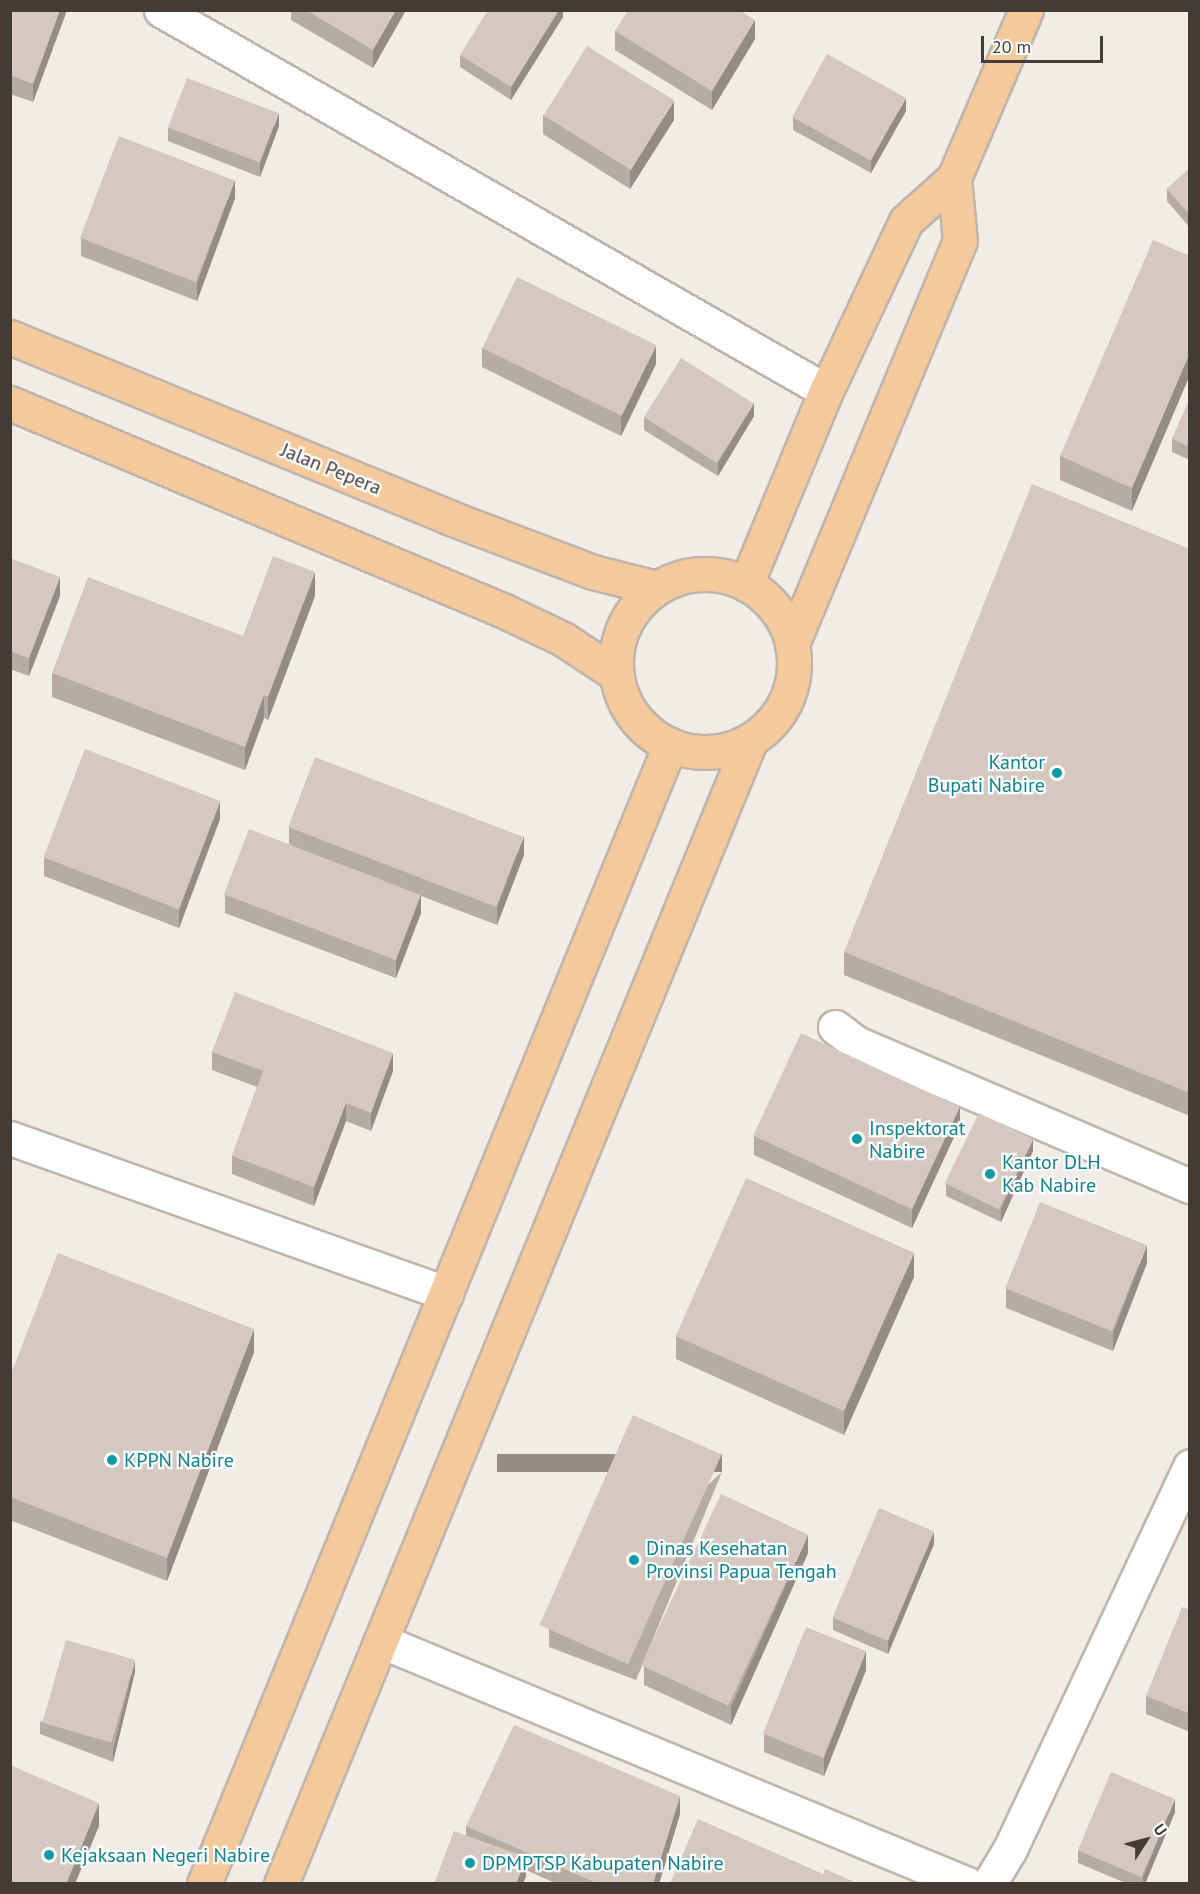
<!DOCTYPE html>
<style>
body{margin:0}
#map{position:relative;width:1200px;height:1894px;overflow:hidden;background:#f1ece6;font-family:"PT Sans",sans-serif}
div>[style]{position:absolute}
.roads{filter:drop-shadow(2px 0 #bfb5ad) drop-shadow(-2px 0 #bfb5ad) drop-shadow(0 2px #bfb5ad) drop-shadow(0 -2px #bfb5ad)}
.minor>*{height:33px;margin:-16.5px;padding:0 16.5px;transform-origin:16.5px;border-radius:16.5px;background:#fff}
.major>*{height:33px;margin:-16.5px;padding:0 16.5px;transform-origin:16.5px;border-radius:16.5px;background:#f4ca9c}
.major>.ring{margin:-16.5px;padding:0;box-sizing:content-box;background:none;border:33px solid #f4ca9c;border-radius:50%}
.wall>*{inset:0;background:#b7aca5}
.shaded-wall>*{inset:0;background:#958c86;transform-origin:0 0}
.building>*{inset:0;background:#d5c8c0;transform-origin:0 0}
.dots>*{width:16px;height:16px;translate:-50% -50%;box-sizing:border-box;border:3px solid #fff;border-radius:50%}
span{translate:-50% -50%;white-space:nowrap;text-align:center;line-height:1.15;-webkit-text-stroke:4.5px #fff;paint-order:stroke}
.street-label{font-size:20px;color:#433b36}
.culture-label{font-size:20px;color:#0d838f}
.right{translate:-100% -50%;text-align:right}
.left{translate:0 -50%;text-align:left}
.frame{position:absolute;inset:0;border:12px solid #433b36;pointer-events:none}
.north{position:absolute;left:1116px;top:1810px;width:60px;height:60px;-webkit-text-stroke:4px #fff;paint-order:stroke;rotate:54deg;font-size:16px;font-weight:700;line-height:24px;text-align:center;color:#433b36}
.north::after{content:'';display:block;margin:auto;width:21px;height:27px;background:#433b36;clip-path:polygon(50% 0,100% 100%,50% 72%,0 100%)}
.scale{position:absolute;left:981px;top:36px;width:122px;height:27px;box-sizing:border-box;border:3px solid #433b36;border-top:0;padding-left:8px;font-size:18px;line-height:21px;white-space:nowrap;color:#433b36;-webkit-text-stroke:4px #fff;paint-order:stroke}
</style>
<div id="map">
<div class="roads">
<div class="minor">
<i style="left:161px;top:10px;width:766px;rotate:29.81deg"></i>
<i style="left:835px;top:1027px;width:26px;rotate:37deg"></i>
<i style="left:856px;top:1043px;width:363px;rotate:23.2deg"></i>
<i style="left:10px;top:1138px;width:463px;rotate:19.6deg"></i>
<i style="left:381px;top:1641px;width:634px;rotate:22.52deg"></i>
<i style="left:989px;top:1884px;width:41px;rotate:-59deg"></i>
<i style="left:1010px;top:1849px;width:423px;rotate:-64.8deg"></i>
</div>
<div class="major">
<i style="left:10px;top:337px;width:474px;rotate:22.3deg"></i>
<i style="left:448px;top:517px;width:155px;rotate:20.8deg"></i>
<i style="left:593px;top:572px;width:65px;rotate:14.3deg"></i>
<i style="left:10px;top:403px;width:534px;rotate:22.82deg"></i>
<i style="left:502px;top:610px;width:68px;rotate:25.4deg"></i>
<i style="left:563px;top:639px;width:64px;rotate:33.4deg"></i>
<i class="ring" style="left:616px;top:574px;width:145px;height:145px"></i>
<i style="left:746px;top:584px;width:209px;rotate:-67.5deg"></i>
<i style="left:826px;top:391px;width:188px;rotate:-64.8deg"></i>
<i style="left:906px;top:221px;width:64px;rotate:-41.9deg"></i>
<i style="left:954px;top:178px;width:183px;rotate:-66.8deg"></i>
<i style="left:792px;top:644px;width:437px;rotate:-67.4deg"></i>
<i style="left:960px;top:241px;width:63px;rotate:-95.4deg"></i>
<i style="left:204px;top:1884px;width:1231px;rotate:-67.75deg"></i>
<i style="left:281px;top:1884px;width:1235px;rotate:-67.69deg"></i>
</div>
</div>
<div class="wall">
<i style="clip-path:polygon(10px 10px,67px 10px,33px 102px,10px 94px)"></i>
<i style="clip-path:polygon(291px 10px,406px 10px,373px 68px,291px 20px)"></i>
<i style="clip-path:polygon(563px 10px,563px 17px,511px 100px,460px 67px,460px 55px)"></i>
<i style="clip-path:polygon(615px 31px,755px 39px,712px 110px,615px 50px)"></i>
<i style="clip-path:polygon(906px 111px,871px 173px,793px 130px,793px 117px)"></i>
<i style="clip-path:polygon(543px 115px,674px 120px,630px 189px,543px 134px)"></i>
<i style="clip-path:polygon(279px 126px,260px 177px,168px 141px,168px 128px)"></i>
<i style="clip-path:polygon(1190px 168px,1190px 228px,1167px 201px,1167px 189px)"></i>
<i style="clip-path:polygon(235px 198px,197px 301px,81px 256px,81px 238px)"></i>
<i style="clip-path:polygon(1190px 256px,1132px 511px,1060px 480px,1060px 456px)"></i>
<i style="clip-path:polygon(482px 348px,656px 364px,621px 436px,482px 367px)"></i>
<i style="clip-path:polygon(1190px 399px,1190px 460px,1172px 452px,1172px 439px)"></i>
<i style="clip-path:polygon(754px 416px,718px 476px,644px 430px,644px 418px)"></i>
<i style="clip-path:polygon(1190px 549px,1190px 1116px,844px 975px,844px 952px)"></i>
<i style="clip-path:polygon(10px 558px,60px 596px,29px 676px,10px 669px)"></i>
<i style="clip-path:polygon(315px 596px,268px 720px,264px 718px,245px 770px,52px 697px,52px 673px,243px 636px)"></i>
<i style="clip-path:polygon(220px 819px,179px 928px,44px 876px,44px 858px)"></i>
<i style="clip-path:polygon(289px 827px,524px 855px,497px 925px,421px 896px,421px 913px,396px 978px,225px 913px,225px 895px,289px 844px)"></i>
<i style="clip-path:polygon(212px 1052px,393px 1071px,371px 1131px,346px 1121px,314px 1206px,232px 1174px,232px 1156px,257px 1087px,212px 1070px)"></i>
<i style="clip-path:polygon(960px 1124px,912px 1228px,754px 1155px,754px 1136px)"></i>
<i style="clip-path:polygon(1033px 1151px,1001px 1222px,946px 1196px,946px 1184px)"></i>
<i style="clip-path:polygon(1147px 1263px,1113px 1351px,1006px 1308px,1006px 1289px)"></i>
<i style="clip-path:polygon(914px 1277px,844px 1435px,676px 1359px,676px 1336px)"></i>
<i style="clip-path:polygon(254px 1352px,167px 1581px,10px 1520px,10px 1376px)"></i>
<i style="clip-path:polygon(722px 1472px,636px 1680px,549px 1647px,549px 1629px)"></i>
<i style="clip-path:polygon(934px 1544px,888px 1654px,833px 1630px,833px 1618px)"></i>
<i style="clip-path:polygon(808px 1553px,731px 1725px,644px 1685px,644px 1667px)"></i>
<i style="clip-path:polygon(1190px 1610px,1190px 1732px,1146px 1714px,1146px 1696px)"></i>
<i style="clip-path:polygon(866px 1670px,824px 1776px,764px 1752px,764px 1734px)"></i>
<i style="clip-path:polygon(135px 1672px,113px 1762px,40px 1734px,40px 1722px)"></i>
<i style="clip-path:polygon(1175px 1812px,1145px 1884px,1128px 1884px,1078px 1863px,1078px 1850px)"></i>
<i style="clip-path:polygon(680px 1814px,659px 1884px,557px 1884px,526px 1870px,526px 1876px,523px 1884px,434px 1884px,466px 1835px,466px 1826px)"></i>
</div>
<div class="shaded-wall">
<i style="clip-path:polygon(60px 10px,67px 10px,33px 102px,33px 84px)"></i>
<i style="clip-path:polygon(396px 10px,406px 10px,373px 68px,373px 50px)"></i>
<i style="clip-path:polygon(559px 10px,563px 10px,563px 17px,511px 100px,511px 87px)"></i>
<i style="clip-path:polygon(755px 20px,755px 39px,712px 110px,712px 91px)"></i>
<i style="clip-path:polygon(906px 98px,906px 111px,871px 173px,871px 160px)"></i>
<i style="clip-path:polygon(674px 101px,674px 120px,630px 189px,630px 171px)"></i>
<i style="clip-path:polygon(279px 113px,279px 126px,260px 177px,260px 164px)"></i>
<i style="clip-path:polygon(235px 180px,235px 198px,197px 301px,197px 283px)"></i>
<i style="clip-path:polygon(656px 346px,656px 364px,621px 436px,621px 417px)"></i>
<i style="clip-path:polygon(1190px 352px,1190px 375px,1132px 511px,1132px 488px)"></i>
<i style="clip-path:polygon(754px 403px,754px 416px,718px 476px,718px 463px)"></i>
<i style="clip-path:polygon(315px 572px,315px 596px,268px 720px,268px 697px)"></i>
<i style="clip-path:polygon(60px 577px,60px 596px,29px 676px,29px 658px)"></i>
<i style="clip-path:polygon(264px 695px,264px 718px,245px 770px,245px 747px)"></i>
<i style="clip-path:polygon(220px 801px,220px 819px,179px 928px,179px 910px)"></i>
<i style="clip-path:polygon(524px 836px,524px 855px,497px 925px,497px 907px)"></i>
<i style="clip-path:polygon(421px 894px,421px 913px,396px 978px,396px 960px)"></i>
<i style="clip-path:polygon(393px 1053px,393px 1071px,371px 1131px,371px 1113px)"></i>
<i style="clip-path:polygon(346px 1103px,346px 1121px,314px 1206px,314px 1187px)"></i>
<i style="clip-path:polygon(960px 1106px,960px 1124px,912px 1228px,912px 1210px)"></i>
<i style="clip-path:polygon(1033px 1139px,1033px 1151px,1001px 1222px,1001px 1209px)"></i>
<i style="clip-path:polygon(1147px 1245px,1147px 1263px,1113px 1351px,1113px 1333px)"></i>
<i style="clip-path:polygon(914px 1253px,914px 1277px,844px 1435px,844px 1412px)"></i>
<i style="clip-path:polygon(254px 1329px,254px 1352px,167px 1581px,167px 1558px)"></i>
<i style="left:722px;top:1454px;width:18px;height:225px;rotate:90deg"></i>
<i style="clip-path:polygon(934px 1531px,934px 1544px,888px 1654px,888px 1641px)"></i>
<i style="clip-path:polygon(808px 1535px,808px 1553px,731px 1725px,731px 1707px)"></i>
<i style="clip-path:polygon(866px 1651px,866px 1670px,824px 1776px,824px 1758px)"></i>
<i style="clip-path:polygon(135px 1660px,135px 1672px,113px 1762px,113px 1749px)"></i>
<i style="clip-path:polygon(680px 1796px,680px 1814px,659px 1884px,653px 1884px)"></i>
<i style="clip-path:polygon(1175px 1799px,1175px 1812px,1145px 1884px,1143px 1884px,1143px 1877px)"></i>
<i style="clip-path:polygon(99px 1803px,99px 1826px,75px 1884px,66px 1884px)"></i>
<i style="clip-path:polygon(526px 1857px,526px 1876px,523px 1884px,516px 1884px)"></i>
</div>
<div class="building">
<i style="clip-path:polygon(10px 10px,60px 10px,33px 84px,10px 75px)"></i>
<i style="clip-path:polygon(306px 10px,396px 10px,373px 50px)"></i>
<i style="clip-path:polygon(488px 10px,559px 10px,511px 87px,460px 55px)"></i>
<i style="clip-path:polygon(628px 10px,739px 10px,755px 20px,712px 91px,615px 31px)"></i>
<i style="left:587px;top:46px;width:103px;height:82px;rotate:32deg"></i>
<i style="left:827px;top:54px;width:90px;height:72px;rotate:29deg"></i>
<i style="left:187px;top:78px;width:98px;height:53px;rotate:21deg"></i>
<i style="left:119px;top:136px;width:124px;height:109px;rotate:21deg"></i>
<i style="clip-path:polygon(1190px 168px,1190px 215px,1167px 189px)"></i>
<i style="clip-path:polygon(1153px 240px,1190px 256px,1190px 352px,1132px 488px,1060px 456px)"></i>
<i style="left:517px;top:277px;width:155px;height:79px;rotate:26deg"></i>
<i style="left:681px;top:358px;width:86px;height:70px;rotate:32deg"></i>
<i style="clip-path:polygon(1190px 399px,1190px 447px,1172px 439px)"></i>
<i style="clip-path:polygon(1032px 484px,1190px 549px,1190px 1093px,844px 952px)"></i>
<i style="clip-path:polygon(273px 556px,315px 572px,268px 697px,264px 695px,245px 747px,52px 673px,88px 577px,243px 636px)"></i>
<i style="clip-path:polygon(10px 558px,60px 577px,29px 658px,10px 651px)"></i>
<i style="left:85px;top:749px;width:145px;height:116px;rotate:21deg"></i>
<i style="left:315px;top:757px;width:223px;height:75px;rotate:21deg"></i>
<i style="left:249px;top:829px;width:184px;height:70px;rotate:21deg"></i>
<i style="clip-path:polygon(235px 992px,393px 1053px,371px 1113px,346px 1103px,314px 1187px,232px 1156px,263px 1071px,212px 1052px)"></i>
<i style="left:801px;top:1033px;width:175px;height:113px;rotate:25deg"></i>
<i style="left:979px;top:1113px;width:60px;height:78px;rotate:26deg"></i>
<i style="left:746px;top:1178px;width:184px;height:173px;rotate:24deg"></i>
<i style="left:1040px;top:1202px;width:115px;height:93px;rotate:22deg"></i>
<i style="clip-path:polygon(58px 1253px,254px 1329px,167px 1558px,10px 1497px,10px 1376px)"></i>
<i style="left:633px;top:1415px;width:97px;height:230px;rotate:24deg"></i>
<i style="left:721px;top:1494px;width:96px;height:189px;rotate:25deg"></i>
<i style="left:879px;top:1508px;width:60px;height:119px;rotate:23deg"></i>
<i style="clip-path:polygon(1182px 1607px,1190px 1610px,1190px 1714px,1146px 1696px)"></i>
<i style="left:806px;top:1627px;width:65px;height:115px;rotate:22deg"></i>
<i style="left:66px;top:1640px;width:72px;height:86px;rotate:16deg"></i>
<i style="clip-path:polygon(514px 1725px,680px 1796px,653px 1884px,599px 1884px,466px 1826px)"></i>
<i style="clip-path:polygon(10px 1765px,99px 1803px,66px 1884px,10px 1884px)"></i>
<i style="left:1111px;top:1772px;width:69px;height:85px;rotate:23deg"></i>
<i style="clip-path:polygon(698px 1819px,823px 1874px,819px 1884px,670px 1884px)"></i>
<i style="clip-path:polygon(454px 1831px,526px 1857px,516px 1884px,434px 1884px)"></i>
<i style="clip-path:polygon(825px 1869px,859px 1884px,819px 1884px)"></i>
</div>
<div class="dots">
<i style="left:1057px;top:773px;background:#0f9aa8"></i>
<i style="left:857px;top:1139px;background:#0f9aa8"></i>
<i style="left:990px;top:1174px;background:#0f9aa8"></i>
<i style="left:112px;top:1460px;background:#0f9aa8"></i>
<i style="left:634px;top:1560px;background:#0f9aa8"></i>
<i style="left:49px;top:1855px;background:#0f9aa8"></i>
<i style="left:470px;top:1863px;background:#0f9aa8"></i>
</div>
<div class="street-label">
<span style="left:331px;top:469px;rotate:22deg">Jalan Pepera</span>
</div>
<div class="culture-label">
<span class="right" style="left:1045px;top:774px">Kantor<br>Bupati Nabire</span>
<span class="left" style="left:869px;top:1140px">Inspektorat<br>Nabire</span>
<span class="left" style="left:1002px;top:1174px">Kantor DLH<br>Kab Nabire</span>
<span class="left" style="left:124px;top:1460px">KPPN Nabire</span>
<span class="left" style="left:646px;top:1560px">Dinas Kesehatan<br>Provinsi Papua Tengah</span>
<span class="left" style="left:61px;top:1855px">Kejaksaan Negeri Nabire</span>
<span class="left" style="left:482px;top:1863px">DPMPTSP Kabupaten Nabire</span>
</div>
<div class="frame"></div>
<div class="north">U</div>
<div class="scale">20 m</div>
</div>
